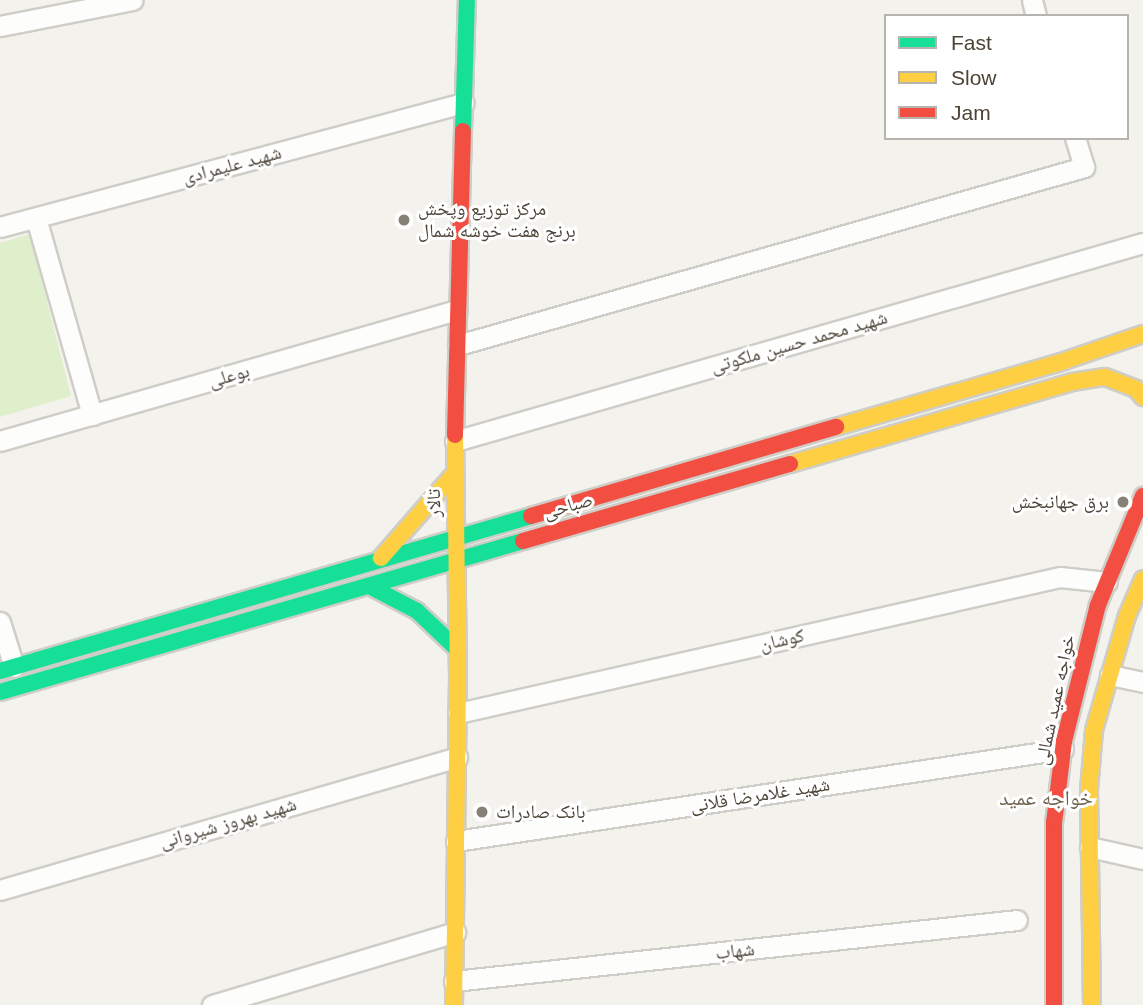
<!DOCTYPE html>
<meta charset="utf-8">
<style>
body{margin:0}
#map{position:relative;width:1143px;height:1005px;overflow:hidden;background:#f3f2ed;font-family:Helvetica,"Noto Naskh Arabic",sans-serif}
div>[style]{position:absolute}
.green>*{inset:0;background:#e0efcb}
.roads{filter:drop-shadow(2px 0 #cfcdc7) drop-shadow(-2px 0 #cfcdc7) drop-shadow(0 2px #cfcdc7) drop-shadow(0 -2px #cfcdc7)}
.street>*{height:19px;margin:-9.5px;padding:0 9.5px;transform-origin:9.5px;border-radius:9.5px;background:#fdfdfc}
.fast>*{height:16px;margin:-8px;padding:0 8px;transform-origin:8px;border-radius:8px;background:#16e098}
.slow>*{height:16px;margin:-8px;padding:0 8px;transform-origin:8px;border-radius:8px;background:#ffcf43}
.jam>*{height:16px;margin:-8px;padding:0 8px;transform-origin:8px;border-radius:8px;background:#f24e42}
.dots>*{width:19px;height:19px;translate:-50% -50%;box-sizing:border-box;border:4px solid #fff;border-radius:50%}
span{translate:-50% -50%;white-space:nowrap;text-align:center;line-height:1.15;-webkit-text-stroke:6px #fff;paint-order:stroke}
.street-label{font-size:19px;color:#4b4437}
.poi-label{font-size:19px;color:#4b4437}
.left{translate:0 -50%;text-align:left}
.right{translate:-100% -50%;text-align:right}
.neighbourhood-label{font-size:21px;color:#6f624d}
.legend{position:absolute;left:884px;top:14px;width:245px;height:126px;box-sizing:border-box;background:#fff;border:2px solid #b7b4af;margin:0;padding:9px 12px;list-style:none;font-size:21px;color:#4b4437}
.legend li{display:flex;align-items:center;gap:14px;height:35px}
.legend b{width:35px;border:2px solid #b7b4af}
</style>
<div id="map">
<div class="green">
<i style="clip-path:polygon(30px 234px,71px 396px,0 417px,0 243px)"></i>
</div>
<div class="roads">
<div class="street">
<i style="left:1032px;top:0;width:16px;rotate:76deg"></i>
<i style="left:0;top:26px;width:135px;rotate:-11.1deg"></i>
<i style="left:36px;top:218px;width:205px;rotate:74.1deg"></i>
<i style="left:0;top:227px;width:480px;rotate:-15deg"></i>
<i style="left:458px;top:345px;width:651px;rotate:-15.87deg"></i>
<i style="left:1084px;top:167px;width:30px;rotate:-107deg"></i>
<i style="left:0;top:441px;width:475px;rotate:-16deg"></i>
<i style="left:455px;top:441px;width:716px;rotate:-16.06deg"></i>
<i style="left:0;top:622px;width:47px;rotate:72.7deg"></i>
<i style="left:1110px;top:675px;width:34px;rotate:12deg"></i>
<i style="left:458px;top:713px;width:617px;rotate:-12.73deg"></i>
<i style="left:1060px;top:577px;width:47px;rotate:6.1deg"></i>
<i style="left:456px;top:841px;width:614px;rotate:-8.62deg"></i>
<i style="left:1090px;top:847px;width:54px;rotate:12.8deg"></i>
<i style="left:0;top:890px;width:476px;rotate:-16.2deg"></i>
<i style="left:454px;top:981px;width:566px;rotate:-6.18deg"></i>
<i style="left:212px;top:1005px;width:254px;rotate:-16.7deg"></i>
</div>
<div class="fast">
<i style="left:463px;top:131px;width:131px;rotate:-88.3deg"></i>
<i style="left:369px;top:586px;width:54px;rotate:27.5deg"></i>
<i style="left:417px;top:611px;width:55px;rotate:43.5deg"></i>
<i style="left:0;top:671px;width:553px;rotate:-16.27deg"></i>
<i style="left:0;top:692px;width:544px;rotate:-16.1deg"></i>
</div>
<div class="slow">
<i style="left:836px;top:427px;width:237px;rotate:-16.1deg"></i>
<i style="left:1064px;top:361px;width:83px;rotate:-18.9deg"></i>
<i style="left:790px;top:464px;width:294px;rotate:-16.2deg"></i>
<i style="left:1072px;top:382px;width:33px;rotate:-9deg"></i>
<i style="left:1105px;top:377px;width:33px;rotate:21deg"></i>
<i style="left:1136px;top:389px;width:11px;rotate:49deg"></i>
<i style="left:381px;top:558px;width:113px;rotate:-49deg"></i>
<i style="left:454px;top:1005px;width:326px;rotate:-89.3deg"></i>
<i style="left:458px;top:679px;width:244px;rotate:-90.7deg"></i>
<i style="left:1092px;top:1005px;width:215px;rotate:-90.8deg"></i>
<i style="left:1089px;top:790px;width:60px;rotate:-85.2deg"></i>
<i style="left:1094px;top:730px;width:119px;rotate:-73.9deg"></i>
<i style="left:1127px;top:616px;width:40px;rotate:-66.6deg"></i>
</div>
<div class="jam">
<i style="left:455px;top:435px;width:304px;rotate:-88.5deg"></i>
<i style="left:531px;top:516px;width:318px;rotate:-16.3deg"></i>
<i style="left:523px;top:541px;width:278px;rotate:-16.1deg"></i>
<i style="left:1054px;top:1005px;width:182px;rotate:-90deg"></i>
<i style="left:1054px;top:823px;width:83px;rotate:-83deg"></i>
<i style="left:1064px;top:741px;width:140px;rotate:-76deg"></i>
<i style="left:1098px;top:605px;width:118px;rotate:-67.6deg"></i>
</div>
</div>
<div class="dots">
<i style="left:404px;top:220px;background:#868177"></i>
<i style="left:1123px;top:502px;background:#868177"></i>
<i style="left:482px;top:812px;background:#868177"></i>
</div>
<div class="street-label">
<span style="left:232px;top:165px;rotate:-15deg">شهید علیمرادی</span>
<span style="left:799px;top:342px;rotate:-16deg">شهید محمد حسین ملکوتی</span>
<span style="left:229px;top:376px;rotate:-16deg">بوعلی</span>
<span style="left:434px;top:503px;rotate:-91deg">تالار</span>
<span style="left:568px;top:506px;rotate:-16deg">صباحی</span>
<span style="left:782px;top:640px;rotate:-13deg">کوشان</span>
<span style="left:1055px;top:700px;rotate:-78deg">خواجه عمید شمالی</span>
<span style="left:760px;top:795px;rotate:-9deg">شهید غلامرضا قلانی</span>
<span style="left:228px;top:823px;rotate:-16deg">شهید بهروز شیروانی</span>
<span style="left:735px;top:951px;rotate:-6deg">شهاب</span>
</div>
<div class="poi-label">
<span class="left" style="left:418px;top:220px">مرکز توزیع وپخش<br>برنج هفت خوشه شمال</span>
<span class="right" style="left:1109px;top:502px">برق جهانبخش</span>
<span class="left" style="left:496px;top:812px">بانک صادرات</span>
</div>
<div class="neighbourhood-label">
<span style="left:1046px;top:798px">خواجه عمید</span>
</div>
<ul class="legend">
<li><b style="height:9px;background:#16e098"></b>Fast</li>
<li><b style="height:9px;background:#ffcf43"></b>Slow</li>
<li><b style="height:9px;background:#f24e42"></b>Jam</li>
</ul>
</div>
